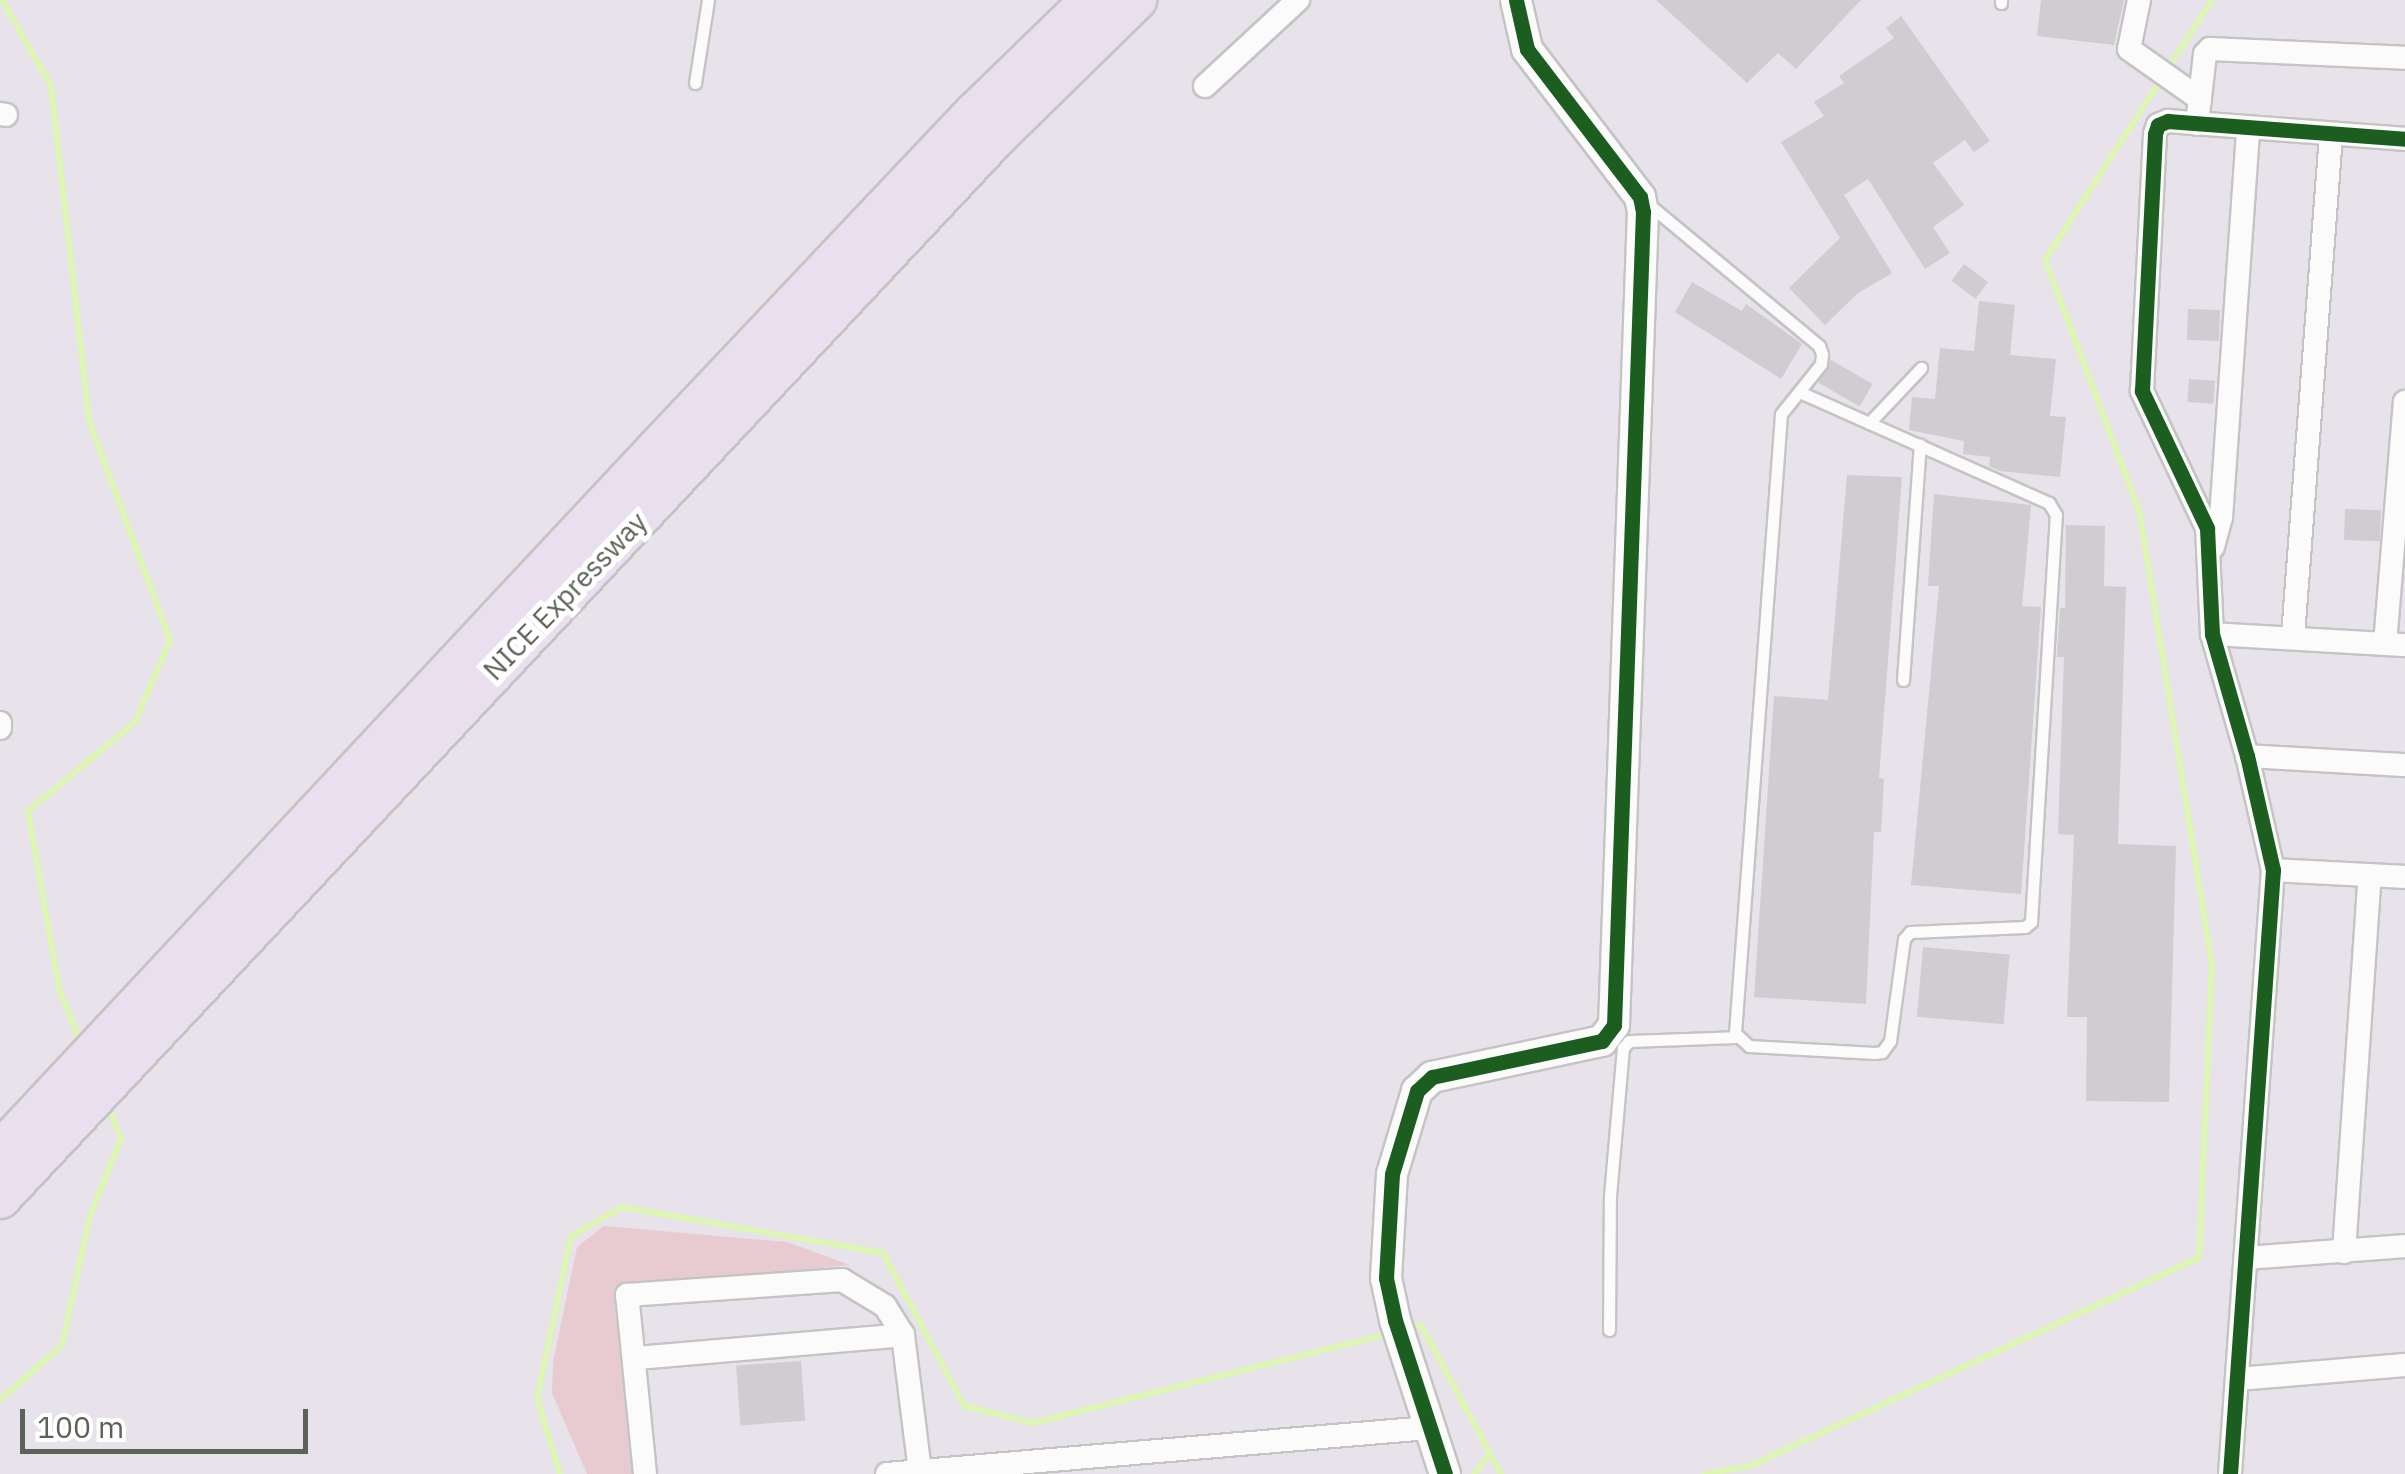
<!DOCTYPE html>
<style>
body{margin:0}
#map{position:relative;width:2405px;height:1474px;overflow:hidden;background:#e8e2ea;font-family:"IBM Plex Sans",sans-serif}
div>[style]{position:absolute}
.green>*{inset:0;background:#e8cbd1}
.stream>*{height:6px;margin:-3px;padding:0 3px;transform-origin:3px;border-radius:3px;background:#def6b4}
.building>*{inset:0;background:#d0ccd1;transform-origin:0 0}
.roads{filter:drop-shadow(2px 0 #c5c4c4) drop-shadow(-2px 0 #c5c4c4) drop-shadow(0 2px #c5c4c4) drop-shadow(0 -2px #c5c4c4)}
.lane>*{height:11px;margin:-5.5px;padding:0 5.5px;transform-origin:5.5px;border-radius:5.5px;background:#fcfbfc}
.street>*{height:22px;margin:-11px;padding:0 11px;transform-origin:11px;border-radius:11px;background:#fcfbfc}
.secondary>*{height:30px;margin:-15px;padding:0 15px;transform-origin:15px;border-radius:15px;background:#fcfbfc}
.highway>*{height:40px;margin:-20px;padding:0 20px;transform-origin:20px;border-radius:20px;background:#eadfee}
.cycleway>*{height:15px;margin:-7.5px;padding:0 7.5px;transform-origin:7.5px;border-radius:7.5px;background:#1b5e20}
span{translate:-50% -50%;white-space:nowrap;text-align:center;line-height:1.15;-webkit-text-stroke:10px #fff;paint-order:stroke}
.street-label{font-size:28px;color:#5d6258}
.scale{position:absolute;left:20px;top:1409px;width:288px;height:45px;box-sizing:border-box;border:5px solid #5d6258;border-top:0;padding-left:12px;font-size:30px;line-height:35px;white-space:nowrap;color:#5d6258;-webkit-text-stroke:8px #fff;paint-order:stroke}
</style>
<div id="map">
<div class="green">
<i style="clip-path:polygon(604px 1226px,787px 1242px,850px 1265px,614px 1288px,633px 1474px,587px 1474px,552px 1393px,553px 1362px,577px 1247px)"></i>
</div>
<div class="stream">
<i style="left:2px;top:0;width:99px;rotate:60.3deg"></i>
<i style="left:51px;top:86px;width:337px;rotate:83.5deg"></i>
<i style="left:89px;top:421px;width:233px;rotate:69.7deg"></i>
<i style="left:170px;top:640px;width:89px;rotate:113.1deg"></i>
<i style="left:135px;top:722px;width:139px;rotate:140.2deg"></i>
<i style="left:28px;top:811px;width:181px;rotate:80.1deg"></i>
<i style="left:59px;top:989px;width:58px;rotate:67.8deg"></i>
<i style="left:1407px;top:1329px;width:15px;rotate:-16deg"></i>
<i style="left:1421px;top:1325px;width:169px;rotate:61.8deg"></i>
<i style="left:0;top:1400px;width:83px;rotate:-41.6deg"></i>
<i style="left:62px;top:1345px;width:132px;rotate:-77.8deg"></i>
<i style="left:90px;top:1216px;width:84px;rotate:-68.3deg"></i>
<i style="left:121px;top:1138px;width:36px;rotate:-113deg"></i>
<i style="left:560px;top:1474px;width:79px;rotate:-106.8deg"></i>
<i style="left:537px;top:1398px;width:166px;rotate:-78.1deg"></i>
<i style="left:571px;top:1236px;width:59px;rotate:-29.6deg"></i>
<i style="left:622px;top:1207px;width:265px;rotate:10deg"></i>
<i style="left:883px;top:1253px;width:173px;rotate:62.1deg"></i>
<i style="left:964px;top:1406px;width:71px;rotate:13.8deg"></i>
<i style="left:1033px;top:1423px;width:368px;rotate:-14.1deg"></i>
<i style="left:1474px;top:1474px;width:26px;rotate:-53deg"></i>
<i style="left:1704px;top:1474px;width:47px;rotate:-9.9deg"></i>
<i style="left:1750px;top:1466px;width:495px;rotate:-24.9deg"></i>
<i style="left:2199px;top:1258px;width:293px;rotate:-87.5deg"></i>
<i style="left:2212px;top:965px;width:460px;rotate:-99.1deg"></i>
<i style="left:2139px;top:511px;width:268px;rotate:-110.5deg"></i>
<i style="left:2045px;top:260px;width:309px;rotate:-57.3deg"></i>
</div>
<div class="building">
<i style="clip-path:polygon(1656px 0,1861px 0,1796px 69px,1778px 53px,1747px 83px)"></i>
<i style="clip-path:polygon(2041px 0,2124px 0,2114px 45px,2037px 36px)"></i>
<i style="clip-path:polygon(1901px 16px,1990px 141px,1974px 152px,1965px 140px,1933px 163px,1964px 205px,1933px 227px,1950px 253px,1925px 269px,1868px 179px,1844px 195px,1892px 273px,1857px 294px,1825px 325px,1789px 288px,1840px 238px,1781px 142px,1824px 116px,1814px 102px,1844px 83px,1839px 76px,1894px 38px,1886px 28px)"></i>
<i style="left:1964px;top:264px;width:30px;height:21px;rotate:37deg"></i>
<i style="clip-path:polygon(1692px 282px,1742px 311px,1746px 304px,1802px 344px,1781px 379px,1675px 312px)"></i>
<i style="clip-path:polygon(1979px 301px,2015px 305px,2010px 355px,2056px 359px,2050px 416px,2066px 417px,2060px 477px,2000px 471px,1989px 466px,1990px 457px,1963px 454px,1964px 441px,1909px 430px,1912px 397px,1935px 399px,1940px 348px,1974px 351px)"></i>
<i style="left:2188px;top:309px;width:32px;height:31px;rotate:2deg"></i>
<i style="left:1831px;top:360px;width:48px;height:26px;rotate:30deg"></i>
<i style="left:2189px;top:379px;width:26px;height:23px;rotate:4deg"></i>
<i style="clip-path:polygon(1847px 475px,1902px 477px,1879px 778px,1884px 779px,1881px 832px,1874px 832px,1866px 1004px,1754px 997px,1774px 696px,1828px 700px)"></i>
<i style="clip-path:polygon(1934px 494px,2031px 505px,2022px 606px,2041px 607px,2021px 894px,1911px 885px,1939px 586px,1928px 586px)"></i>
<i style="left:2345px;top:509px;width:36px;height:31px;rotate:2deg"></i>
<i style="clip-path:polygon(2066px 525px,2105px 526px,2104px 586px,2126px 587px,2118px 844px,2176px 846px,2169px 1102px,2086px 1101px,2087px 1017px,2067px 1017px,2074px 835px,2058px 834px,2064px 657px,2057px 657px,2060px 608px,2065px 608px)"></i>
<i style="left:1923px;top:947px;width:87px;height:70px;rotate:5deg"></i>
<i style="left:801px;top:1361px;width:60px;height:65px;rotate:86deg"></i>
</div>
<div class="roads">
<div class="lane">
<i style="left:2001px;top:0;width:3px;rotate:90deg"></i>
<i style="left:695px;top:83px;width:84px;rotate:-81.1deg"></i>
<i style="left:1647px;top:203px;width:224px;rotate:39.7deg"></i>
<i style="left:1819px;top:346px;width:9px;rotate:69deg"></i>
<i style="left:1822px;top:354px;width:10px;rotate:96deg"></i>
<i style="left:1821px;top:364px;width:64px;rotate:128.7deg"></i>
<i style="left:1781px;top:414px;width:621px;rotate:94.25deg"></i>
<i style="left:1735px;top:1033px;width:19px;rotate:43deg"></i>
<i style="left:1749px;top:1046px;width:126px;rotate:3.2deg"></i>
<i style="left:1875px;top:1053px;width:7px;rotate:-8deg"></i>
<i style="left:1882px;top:1052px;width:14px;rotate:-54deg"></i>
<i style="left:1890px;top:1041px;width:103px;rotate:-82.2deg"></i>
<i style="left:1904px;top:939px;width:9px;rotate:-49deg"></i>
<i style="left:1910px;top:932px;width:115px;rotate:-2.5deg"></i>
<i style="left:2025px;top:927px;width:8px;rotate:-40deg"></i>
<i style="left:2031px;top:922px;width:408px;rotate:-86.5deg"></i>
<i style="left:2056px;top:515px;width:14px;rotate:-120deg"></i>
<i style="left:2049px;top:503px;width:273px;rotate:-156deg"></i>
<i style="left:1869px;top:423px;width:76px;rotate:-46.6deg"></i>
<i style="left:1903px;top:680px;width:236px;rotate:-85.9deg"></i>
<i style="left:1609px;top:1330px;width:134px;rotate:-89.6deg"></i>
<i style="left:1610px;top:1196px;width:149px;rotate:-85deg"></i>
<i style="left:1623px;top:1048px;width:9px;rotate:-49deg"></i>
<i style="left:1629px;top:1041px;width:107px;rotate:-2.1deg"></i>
</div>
<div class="street">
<i style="left:2139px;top:0;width:50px;rotate:101.5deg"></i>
<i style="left:2129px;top:49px;width:87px;rotate:35.2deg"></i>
<i style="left:1205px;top:86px;width:127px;rotate:-42.8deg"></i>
<i style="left:0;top:114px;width:6px;rotate:9deg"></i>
<i style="left:2197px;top:124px;width:70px;rotate:-83.5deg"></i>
<i style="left:2205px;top:54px;width:7px;rotate:-45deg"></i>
<i style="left:2210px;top:49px;width:195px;rotate:2.6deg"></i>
<i style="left:2213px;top:547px;width:30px;rotate:-75deg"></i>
<i style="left:2221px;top:518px;width:390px;rotate:-86deg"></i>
<i style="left:2212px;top:634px;width:193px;rotate:3.3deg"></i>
<i style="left:2293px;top:636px;width:502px;rotate:-85.66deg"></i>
<i style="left:2385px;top:644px;width:243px;rotate:-85.3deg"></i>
<i style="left:0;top:723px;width:5px;rotate:90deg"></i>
<i style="left:2247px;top:756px;width:158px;rotate:3.3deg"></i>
<i style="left:2273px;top:870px;width:132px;rotate:3deg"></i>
<i style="left:2344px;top:1252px;width:378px;rotate:-86.1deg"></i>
<i style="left:2247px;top:1258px;width:158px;rotate:-4.3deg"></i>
<i style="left:636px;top:1358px;width:268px;rotate:-4.9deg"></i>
<i style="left:2237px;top:1379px;width:169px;rotate:-4.8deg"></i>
<i style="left:645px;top:1474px;width:180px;rotate:-95.7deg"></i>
<i style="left:627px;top:1295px;width:216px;rotate:-4deg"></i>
<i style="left:842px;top:1280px;width:50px;rotate:31.2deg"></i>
<i style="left:885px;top:1306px;width:34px;rotate:58deg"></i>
<i style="left:903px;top:1335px;width:137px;rotate:82.9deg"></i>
<i style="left:887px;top:1474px;width:543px;rotate:-4.86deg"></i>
<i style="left:2230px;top:1474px;width:606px;rotate:-85.93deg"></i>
<i style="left:2273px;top:870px;width:117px;rotate:-102.8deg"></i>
<i style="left:2247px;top:756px;width:127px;rotate:-106deg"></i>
<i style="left:2212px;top:634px;width:106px;rotate:-92.7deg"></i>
<i style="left:2207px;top:528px;width:152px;rotate:-115.4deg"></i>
<i style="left:2142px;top:391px;width:257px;rotate:-87.1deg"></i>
<i style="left:2155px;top:134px;width:9px;rotate:-72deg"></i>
<i style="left:2158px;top:125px;width:11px;rotate:-22deg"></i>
<i style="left:2168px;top:121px;width:238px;rotate:4.3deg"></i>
</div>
<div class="secondary">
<i style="left:1445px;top:1474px;width:162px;rotate:-108deg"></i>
<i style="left:1395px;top:1320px;width:43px;rotate:-102.1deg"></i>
<i style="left:1386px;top:1278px;width:104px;rotate:-86.7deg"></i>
<i style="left:1392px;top:1174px;width:87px;rotate:-73.2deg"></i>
<i style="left:1417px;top:1091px;width:21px;rotate:-43deg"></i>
<i style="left:1432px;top:1077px;width:174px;rotate:-12deg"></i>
<i style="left:1602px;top:1041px;width:20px;rotate:-53deg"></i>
<i style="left:1614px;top:1025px;width:814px;rotate:-87.96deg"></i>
<i style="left:1643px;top:212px;width:15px;rotate:-101deg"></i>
<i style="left:1640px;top:197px;width:186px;rotate:-127.4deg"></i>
<i style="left:1527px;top:49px;width:50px;rotate:-102.7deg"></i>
</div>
<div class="highway">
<i style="left:0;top:1152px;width:961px;rotate:-46.94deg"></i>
<i style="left:656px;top:450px;width:464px;rotate:-46.6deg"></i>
<i style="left:975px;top:113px;width:162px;rotate:-44.2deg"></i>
<i style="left:0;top:1198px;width:1452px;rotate:-46.81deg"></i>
<i style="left:994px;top:139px;width:199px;rotate:-44.4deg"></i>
</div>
</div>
<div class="cycleway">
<i style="left:1445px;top:1474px;width:162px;rotate:-108deg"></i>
<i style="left:1395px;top:1320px;width:43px;rotate:-102.1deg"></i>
<i style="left:1386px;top:1278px;width:104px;rotate:-86.7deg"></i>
<i style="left:1392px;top:1174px;width:87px;rotate:-73.2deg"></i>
<i style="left:1417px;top:1091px;width:21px;rotate:-43deg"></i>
<i style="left:1432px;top:1077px;width:174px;rotate:-12deg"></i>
<i style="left:1602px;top:1041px;width:20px;rotate:-53deg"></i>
<i style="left:1614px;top:1025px;width:814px;rotate:-87.96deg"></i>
<i style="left:1643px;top:212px;width:15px;rotate:-101deg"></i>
<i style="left:1640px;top:197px;width:186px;rotate:-127.4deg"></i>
<i style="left:1527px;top:49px;width:50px;rotate:-102.7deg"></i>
<i style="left:2230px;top:1474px;width:606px;rotate:-85.93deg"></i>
<i style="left:2273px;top:870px;width:117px;rotate:-102.8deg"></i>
<i style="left:2247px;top:756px;width:127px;rotate:-106deg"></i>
<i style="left:2212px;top:634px;width:106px;rotate:-92.7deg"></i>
<i style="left:2207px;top:528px;width:152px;rotate:-115.4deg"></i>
<i style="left:2142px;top:391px;width:257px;rotate:-87.1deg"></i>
<i style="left:2155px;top:134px;width:9px;rotate:-72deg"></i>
<i style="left:2158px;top:125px;width:11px;rotate:-22deg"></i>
<i style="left:2168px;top:121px;width:238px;rotate:4.3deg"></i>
</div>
<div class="street-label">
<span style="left:565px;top:596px;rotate:-46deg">NICE Expressway</span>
</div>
<div class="scale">100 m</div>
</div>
